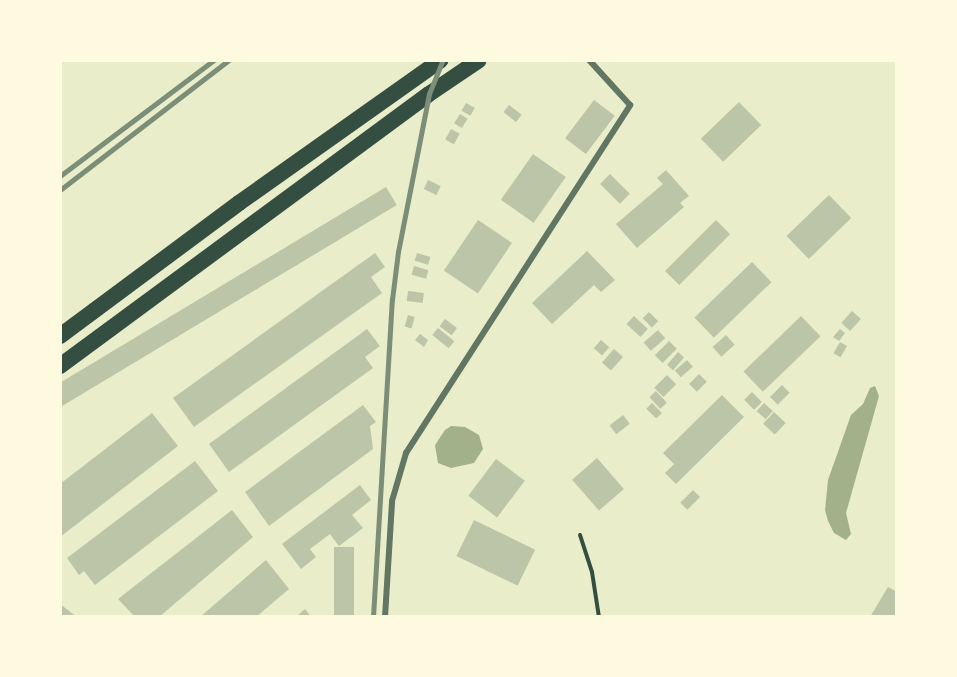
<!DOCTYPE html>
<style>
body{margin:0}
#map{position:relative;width:957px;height:677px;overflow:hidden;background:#e9edc9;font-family:"Open Sans",sans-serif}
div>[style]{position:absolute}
.water>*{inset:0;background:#a3b18a}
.building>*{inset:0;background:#bcc5a7;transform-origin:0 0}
.path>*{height:4px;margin:-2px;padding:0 2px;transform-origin:2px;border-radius:2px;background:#344e41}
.minor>*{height:6px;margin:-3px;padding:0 3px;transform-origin:3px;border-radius:3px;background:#617663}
.trunk>*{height:16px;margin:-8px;padding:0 8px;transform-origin:8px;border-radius:8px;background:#344e41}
.rail>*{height:4.5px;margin:-2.25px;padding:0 2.25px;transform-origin:2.25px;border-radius:2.25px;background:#7c8e77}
span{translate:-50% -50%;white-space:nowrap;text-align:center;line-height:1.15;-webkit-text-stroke:4.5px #fefae0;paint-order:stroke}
.frame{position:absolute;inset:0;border:62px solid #fefae0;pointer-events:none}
</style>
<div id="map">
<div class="water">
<i style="clip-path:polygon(875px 386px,879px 396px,846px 513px,851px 534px,846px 540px,834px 533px,828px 521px,825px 510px,828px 480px,851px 415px,863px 404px,870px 388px)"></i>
<i style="clip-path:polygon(451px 426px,465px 427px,479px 435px,483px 449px,474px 463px,451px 468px,438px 463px,435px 445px,445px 430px)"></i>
</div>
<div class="building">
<i style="left:594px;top:100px;width:26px;height:48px;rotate:37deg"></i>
<i style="left:739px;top:102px;width:32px;height:53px;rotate:46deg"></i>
<i style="left:466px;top:103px;width:10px;height:9px;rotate:29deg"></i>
<i style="left:509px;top:105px;width:16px;height:9px;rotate:38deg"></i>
<i style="left:460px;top:114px;width:9px;height:11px;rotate:32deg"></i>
<i style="left:451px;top:129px;width:10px;height:12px;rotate:29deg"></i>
<i style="left:533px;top:154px;width:40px;height:56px;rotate:35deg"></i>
<i style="clip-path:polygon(666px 170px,689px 196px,680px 203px,684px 207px,637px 248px,616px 224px,663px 184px,657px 178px)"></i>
<i style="left:610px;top:174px;width:28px;height:14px;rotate:45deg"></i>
<i style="left:428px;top:180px;width:14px;height:10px;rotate:25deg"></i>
<i style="left:386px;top:187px;width:21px;height:403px;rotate:59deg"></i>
<i style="left:829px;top:195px;width:32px;height:59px;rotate:46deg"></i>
<i style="left:478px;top:220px;width:41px;height:61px;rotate:34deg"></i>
<i style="left:716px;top:220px;width:20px;height:72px;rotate:45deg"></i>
<i style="clip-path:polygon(587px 251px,615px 280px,601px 292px,594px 285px,552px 324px,532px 303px)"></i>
<i style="clip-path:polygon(375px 253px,385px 267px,371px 277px,382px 293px,194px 427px,173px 398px)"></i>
<i style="left:417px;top:253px;width:14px;height:8px;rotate:17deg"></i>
<i style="left:752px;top:262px;width:28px;height:80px;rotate:46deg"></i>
<i style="left:414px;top:266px;width:15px;height:9px;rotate:16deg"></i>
<i style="left:408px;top:291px;width:16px;height:10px;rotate:7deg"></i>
<i style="left:852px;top:311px;width:12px;height:16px;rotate:42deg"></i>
<i style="left:649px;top:312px;width:13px;height:9px;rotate:45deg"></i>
<i style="left:408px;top:315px;width:7px;height:12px;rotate:16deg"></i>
<i style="left:634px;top:316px;width:19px;height:11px;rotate:43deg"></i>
<i style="left:801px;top:316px;width:28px;height:80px;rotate:46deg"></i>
<i style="left:445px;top:319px;width:15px;height:9px;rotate:37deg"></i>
<i style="left:438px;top:328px;width:21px;height:9px;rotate:39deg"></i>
<i style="clip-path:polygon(367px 329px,380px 346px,365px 357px,373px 368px,229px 472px,209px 444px)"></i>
<i style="clip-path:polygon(840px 329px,845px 333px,839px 341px,833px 337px)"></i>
<i style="left:658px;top:330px;width:11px;height:19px;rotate:49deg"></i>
<i style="clip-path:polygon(420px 334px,428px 340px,424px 347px,415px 340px)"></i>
<i style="left:726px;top:335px;width:13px;height:18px;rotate:48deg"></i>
<i style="left:601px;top:340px;width:11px;height:11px;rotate:41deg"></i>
<i style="left:669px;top:341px;width:11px;height:20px;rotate:45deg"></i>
<i style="left:840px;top:342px;width:8px;height:13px;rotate:30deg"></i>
<i style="left:614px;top:349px;width:12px;height:18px;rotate:42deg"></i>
<i style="left:678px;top:352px;width:8px;height:17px;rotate:40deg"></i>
<i style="left:687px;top:360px;width:9px;height:16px;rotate:49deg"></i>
<i style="left:699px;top:374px;width:11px;height:14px;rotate:45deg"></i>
<i style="left:667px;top:375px;width:13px;height:18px;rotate:45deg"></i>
<i style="left:782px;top:385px;width:11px;height:17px;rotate:45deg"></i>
<i style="left:656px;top:391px;width:16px;height:9px;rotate:47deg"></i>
<i style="left:752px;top:392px;width:14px;height:11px;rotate:45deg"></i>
<i style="clip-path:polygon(722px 395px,744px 417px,676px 484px,665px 473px,674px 464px,663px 453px)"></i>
<i style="left:652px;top:403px;width:14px;height:8px;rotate:45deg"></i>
<i style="left:764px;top:403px;width:12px;height:11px;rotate:42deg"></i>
<i style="clip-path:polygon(363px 405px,376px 422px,370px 426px,373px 449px,269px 526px,245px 492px)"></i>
<i style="left:774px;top:412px;width:16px;height:16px;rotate:43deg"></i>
<i style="clip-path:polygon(152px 413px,178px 446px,60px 537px,60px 484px)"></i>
<i style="left:623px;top:415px;width:11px;height:17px;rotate:52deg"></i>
<i style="left:597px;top:458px;width:41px;height:33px;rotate:49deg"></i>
<i style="left:496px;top:459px;width:36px;height:46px;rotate:37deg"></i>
<i style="clip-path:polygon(195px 461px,218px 491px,95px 585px,84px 571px,79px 575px,67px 558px)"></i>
<i style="clip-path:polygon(360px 485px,371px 500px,352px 515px,363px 528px,339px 546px,330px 534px,310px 549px,316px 557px,301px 569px,282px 544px)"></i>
<i style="left:693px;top:490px;width:10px;height:18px;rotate:45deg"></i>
<i style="clip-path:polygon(232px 510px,253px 537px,159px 617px,135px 617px,118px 599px)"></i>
<i style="left:474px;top:520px;width:68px;height:40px;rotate:26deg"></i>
<i style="left:334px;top:547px;width:20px;height:70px"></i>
<i style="clip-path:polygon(266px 560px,289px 589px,256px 617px,200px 617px)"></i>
<i style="clip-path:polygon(888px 587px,897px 592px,897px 617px,870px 617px)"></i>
<i style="clip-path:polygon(60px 604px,77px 617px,60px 617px)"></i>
<i style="clip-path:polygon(305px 609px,311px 617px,296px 617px)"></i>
</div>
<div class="path">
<i style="left:580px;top:535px;width:39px;rotate:72deg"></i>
<i style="left:592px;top:572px;width:46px;rotate:81.2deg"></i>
</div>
<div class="minor">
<i style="left:385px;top:617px;width:116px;rotate:-86.5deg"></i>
<i style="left:392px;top:501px;width:50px;rotate:-73.7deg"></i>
<i style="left:406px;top:453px;width:414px;rotate:-57.2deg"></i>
<i style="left:630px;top:105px;width:61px;rotate:-132.3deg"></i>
</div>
<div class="trunk">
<i style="left:60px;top:336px;width:223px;rotate:-36.6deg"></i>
<i style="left:239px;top:203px;width:247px;rotate:-35.3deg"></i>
<i style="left:60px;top:366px;width:458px;rotate:-36.4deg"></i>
<i style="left:429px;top:94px;width:60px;rotate:-34.2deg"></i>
</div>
<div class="rail">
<i style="left:60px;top:176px;width:193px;rotate:-37deg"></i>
<i style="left:60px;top:190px;width:213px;rotate:-37.6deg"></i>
<i style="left:373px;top:617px;width:318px;rotate:-86.6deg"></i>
<i style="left:392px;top:300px;width:48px;rotate:-82.9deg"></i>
<i style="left:398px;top:252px;width:161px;rotate:-78.9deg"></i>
<i style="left:429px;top:94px;width:37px;rotate:-68deg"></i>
</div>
<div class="frame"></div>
</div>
